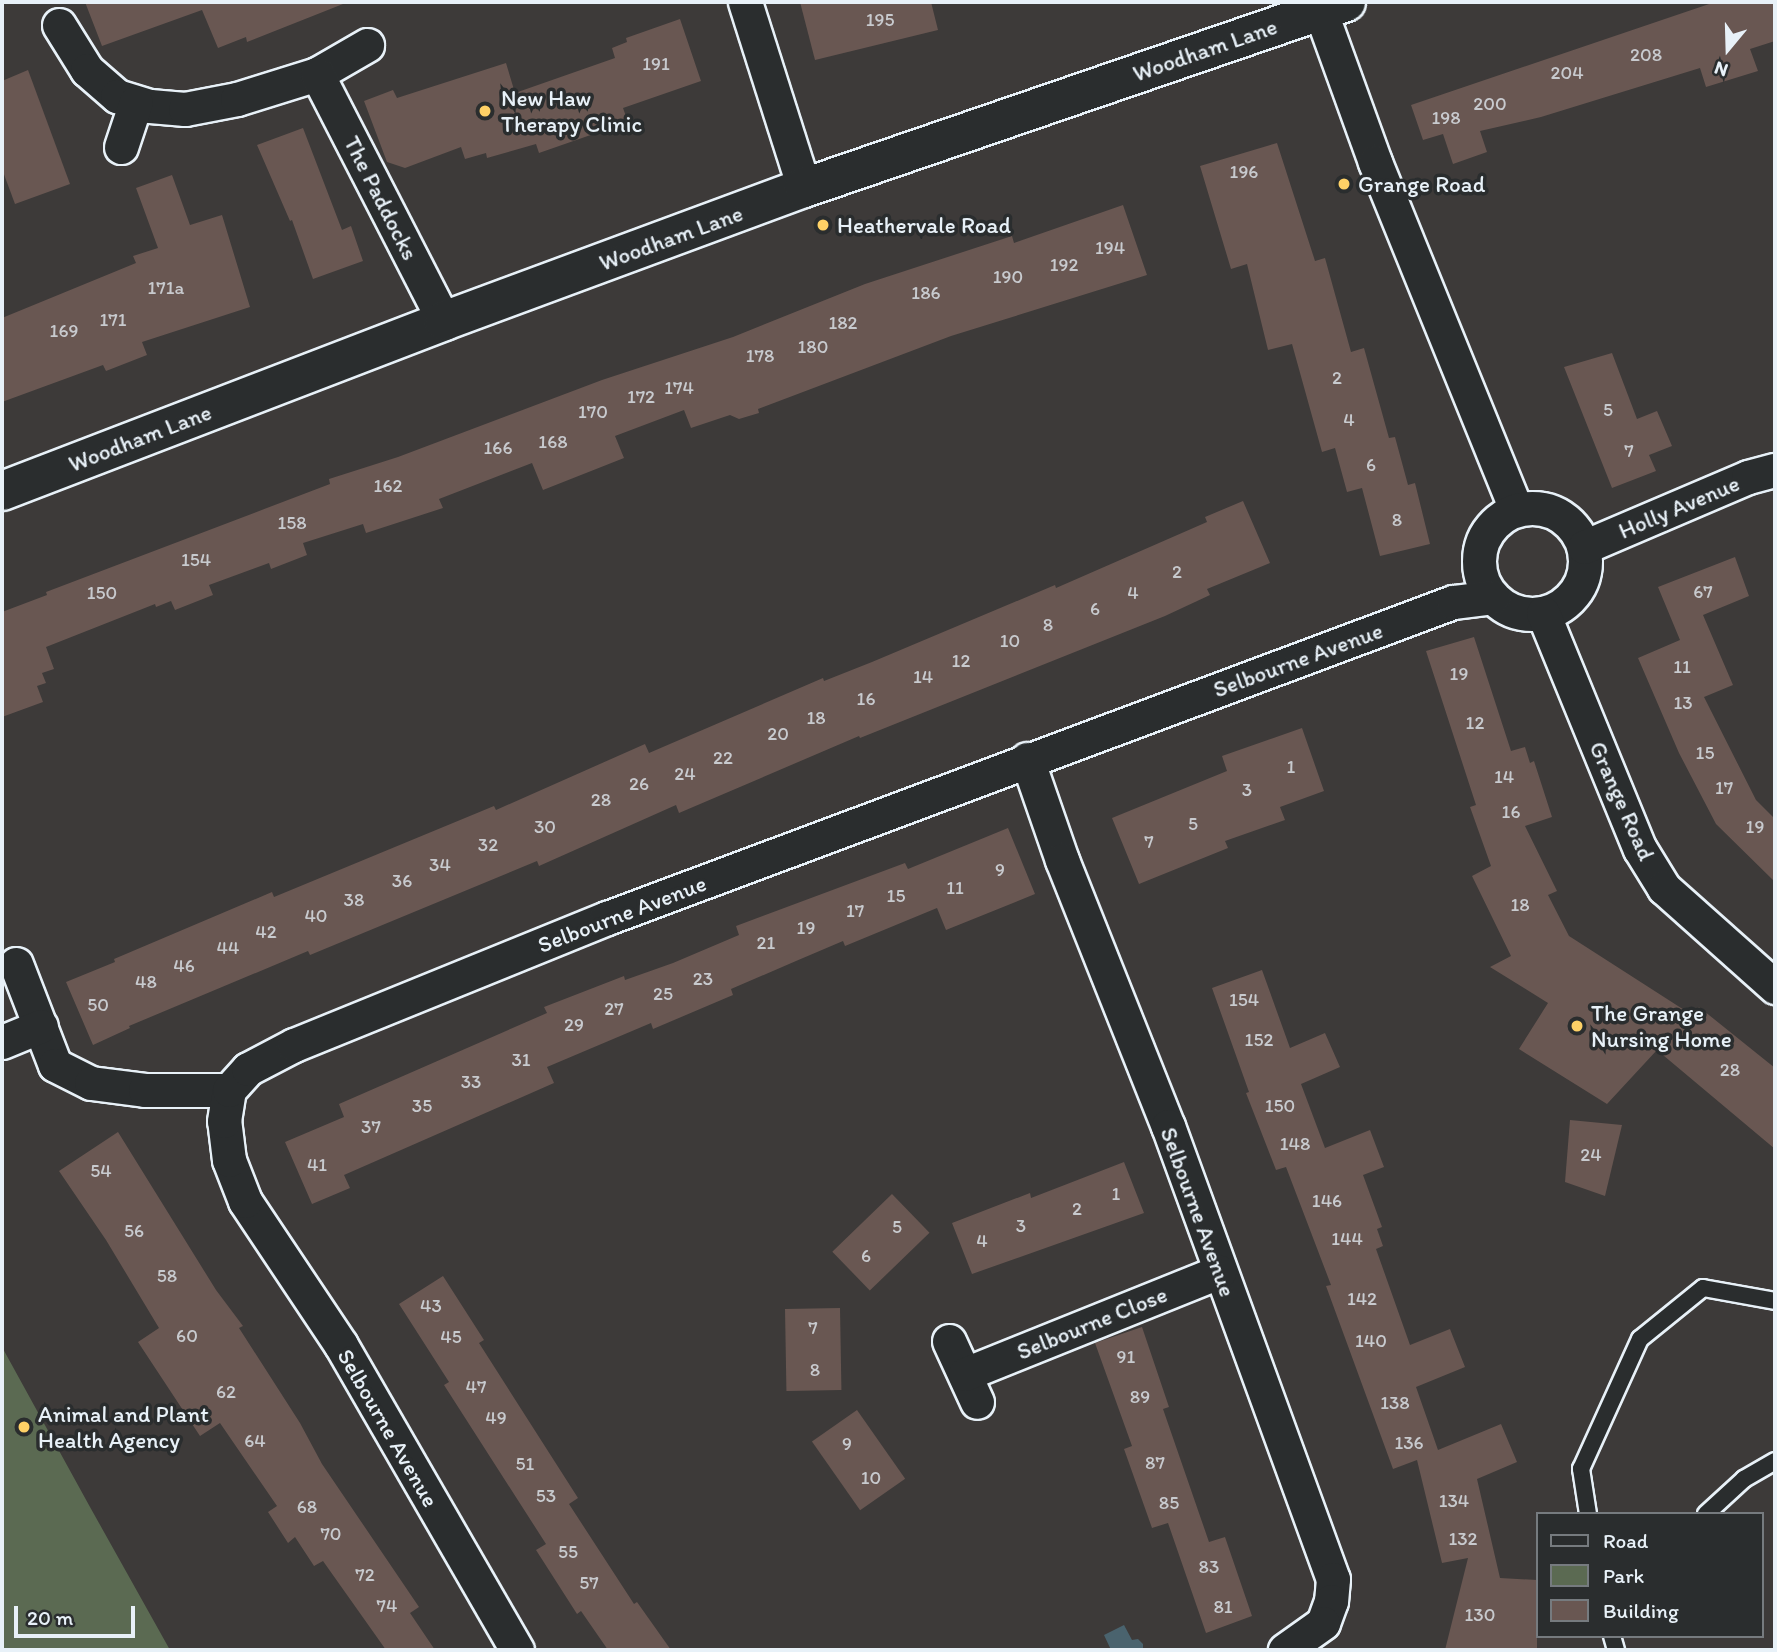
<!DOCTYPE html>
<style>
body{margin:0}
#map{position:relative;width:1777px;height:1652px;overflow:hidden;background:#3d3a39;font-family:Itim,sans-serif}
div>[style]{position:absolute}
.green>*{inset:0;background:#5b6a52}
.water>*{inset:0;background:#4a636e}
.building>*{inset:0;background:#695752;transform-origin:0 0}
.roads{filter:drop-shadow(2px 0 #e8f1f8) drop-shadow(-2px 0 #e8f1f8) drop-shadow(0 2px #e8f1f8) drop-shadow(0 -2px #e8f1f8)}
.lane>*{height:16px;margin:-8px;padding:0 8px;transform-origin:8px;border-radius:8px;background:#2a2d2e}
.street>*{height:33px;margin:-16.5px;padding:0 16.5px;transform-origin:16.5px;border-radius:16.5px;background:#2a2d2e}
.street>.ring{margin:-16.5px;padding:0;box-sizing:content-box;background:none;border:33px solid #2a2d2e;border-radius:50%}
.secondary>*{height:38px;margin:-19px;padding:0 19px;transform-origin:19px;border-radius:19px;background:#2a2d2e}
.dots>*{width:19px;height:19px;translate:-50% -50%;box-sizing:border-box;border:4px solid #2a2d2e;border-radius:50%}
span{translate:-50% -50%;white-space:nowrap;text-align:center;line-height:1.15;-webkit-text-stroke:7px #2a2d2e;paint-order:stroke}
.number-label{font-size:19px;color:#c8cace}
.number-label span{-webkit-text-stroke-width:0}
.street-label{font-size:23px;color:#e8f1f8}
.poi-label{font-size:23px;color:#e8f1f8}
.left{translate:0 -50%;text-align:left}
.frame{position:absolute;inset:0;border:4px solid #e8f1f8;pointer-events:none}
.legend{position:absolute;left:1536px;top:1512px;width:228px;height:126px;box-sizing:border-box;background:#2a2d2e;border:2px solid #767b7f;margin:0;padding:9px 12px;list-style:none;font-size:21px;color:#e8f1f8}
.legend li{display:flex;align-items:center;gap:14px;height:35px}
.legend b{width:35px;border:2px solid #767b7f}
.north{position:absolute;left:1693px;top:14px;width:70px;height:70px;-webkit-text-stroke:5px #2a2d2e;paint-order:stroke;rotate:199deg;font-size:19px;font-weight:700;line-height:28px;text-align:center;color:#e8f1f8}
.north::after{content:'';display:block;margin:auto;width:24px;height:32px;background:#e8f1f8;clip-path:polygon(50% 0,100% 100%,50% 72%,0 100%)}
.scale{position:absolute;left:14px;top:1606px;width:121px;height:32px;box-sizing:border-box;border:4px solid #e8f1f8;border-top:0;padding-left:9px;font-size:21px;line-height:24px;white-space:nowrap;color:#e8f1f8;-webkit-text-stroke:5px #2a2d2e;paint-order:stroke}
</style>
<div id="map">
<div class="green">
<i style="clip-path:polygon(2px 1347px,90px 1507px,170px 1650px,2px 1650px)"></i>
</div>
<div class="water">
<i style="clip-path:polygon(1124px 1625px,1132px 1640px,1138px 1639px,1143px 1644px,1143px 1650px,1111px 1650px,1104px 1635px)"></i>
</div>
<div class="building">
<i style="clip-path:polygon(85px 2px,343px 2px,343px 4px,247px 42px,246px 37px,218px 48px,202px 10px,102px 46px)"></i>
<i style="clip-path:polygon(800px 2px,931px 2px,938px 30px,815px 60px)"></i>
<i style="clip-path:polygon(1715px 2px,1775px 2px,1775px 41px,1750px 49px,1758px 71px,1706px 87px,1700px 68px,1541px 117px,1480px 131px,1487px 152px,1453px 164px,1443px 134px,1423px 140px,1411px 105px)"></i>
<i style="clip-path:polygon(680px 19px,701px 81px,623px 108px,628px 122px,539px 153px,536px 144px,487px 158px,486px 153px,465px 159px,461px 147px,405px 168px,387px 162px,364px 101px,393px 90px,397px 98px,506px 63px,515px 93px,615px 58px,612px 48px,627px 42px,626px 38px)"></i>
<i style="clip-path:polygon(28px 70px,70px 184px,15px 204px,2px 169px,2px 81px)"></i>
<i style="clip-path:polygon(303px 128px,342px 230px,351px 226px,363px 261px,313px 279px,292px 220px,290px 221px,257px 145px)"></i>
<i style="clip-path:polygon(1277px 143px,1315px 261px,1325px 258px,1351px 352px,1364px 348px,1389px 438px,1395px 437px,1408px 485px,1415px 483px,1430px 544px,1380px 556px,1362px 488px,1347px 492px,1335px 448px,1322px 452px,1292px 344px,1268px 350px,1247px 264px,1231px 269px,1200px 166px)"></i>
<i style="clip-path:polygon(172px 175px,190px 225px,222px 215px,250px 307px,142px 342px,147px 355px,106px 371px,103px 365px,2px 402px,2px 318px,136px 263px,133px 256px,158px 248px,136px 188px)"></i>
<i style="clip-path:polygon(1123px 205px,1147px 275px,951px 336px,758px 409px,759px 413px,739px 419px,730px 415px,691px 428px,684px 410px,615px 436px,624px 458px,543px 490px,532px 463px,439px 499px,443px 508px,366px 533px,363px 524px,303px 543px,307px 555px,271px 569px,269px 563px,209px 585px,213px 595px,175px 610px,171px 601px,156px 607px,155px 604px,46px 647px,54px 669px,42px 673px,46px 683px,37px 686px,43px 702px,2px 717px,2px 612px,47px 595px,46px 592px,330px 484px,329px 479px,398px 457px,602px 380px,733px 337px,865px 284px,1012px 236px,1014px 243px)"></i>
<i style="clip-path:polygon(1612px 353px,1637px 419px,1657px 411px,1672px 446px,1649px 455px,1656px 471px,1612px 488px,1564px 367px)"></i>
<i style="clip-path:polygon(1243px 501px,1270px 563px,1207px 589px,1210px 595px,1165px 616px,860px 738px,859px 736px,679px 813px,676px 805px,539px 866px,537px 861px,310px 955px,308px 951px,129px 1026px,130px 1028px,93px 1045px,66px 982px,115px 962px,114px 959px,272px 892px,274px 897px,494px 806px,496px 810px,645px 744px,649px 753px,823px 678px,824px 681px,872px 662px,1055px 585px,1056px 588px,1207px 522px,1205px 517px)"></i>
<i style="clip-path:polygon(1735px 557px,1749px 596px,1703px 615px,1733px 685px,1704px 697px,1756px 800px,1775px 819px,1775px 882px,1716px 824px,1679px 753px,1638px 658px,1680px 640px,1658px 587px)"></i>
<i style="clip-path:polygon(1474px 637px,1511px 751px,1525px 747px,1530px 763px,1534px 761px,1552px 817px,1525px 826px,1557px 891px,1548px 895px,1569px 936px,1692px 1015px,1699px 1007px,1775px 1068px,1775px 1149px,1657px 1050px,1607px 1104px,1519px 1049px,1548px 1003px,1490px 967px,1511px 956px,1472px 876px,1491px 866px,1470px 807px,1476px 805px,1426px 651px)"></i>
<i style="clip-path:polygon(1302px 728px,1324px 791px,1280px 807px,1285px 820px,1225px 841px,1228px 848px,1139px 884px,1112px 818px,1227px 771px,1222px 756px)"></i>
<i style="clip-path:polygon(1008px 828px,1035px 894px,946px 930px,937px 908px,845px 946px,843px 941px,796px 961px,731px 989px,733px 995px,653px 1029px,651px 1023px,547px 1067px,554px 1083px,344px 1175px,350px 1188px,312px 1204px,285px 1142px,344px 1117px,339px 1104px,547px 1013px,544px 1007px,624px 976px,625px 980px,673px 963px,739px 935px,736px 926px,905px 863px,908px 869px)"></i>
<i style="clip-path:polygon(1262px 970px,1290px 1048px,1325px 1033px,1340px 1067px,1301px 1084px,1325px 1148px,1370px 1130px,1384px 1167px,1363px 1175px,1382px 1227px,1377px 1229px,1383px 1246px,1376px 1249px,1410px 1345px,1450px 1329px,1465px 1367px,1416px 1387px,1438px 1450px,1501px 1424px,1517px 1462px,1477px 1479px,1500px 1578px,1537px 1580px,1537px 1650px,1445px 1650px,1468px 1558px,1442px 1563px,1417px 1460px,1393px 1469px,1326px 1286px,1331px 1285px,1286px 1167px,1276px 1170px,1246px 1093px,1249px 1092px,1212px 988px)"></i>
<i style="clip-path:polygon(1570px 1120px,1622px 1125px,1605px 1196px,1565px 1182px)"></i>
<i style="clip-path:polygon(118px 1132px,216px 1290px,243px 1326px,239px 1328px,300px 1423px,322px 1464px,419px 1607px,410px 1613px,435px 1650px,386px 1650px,323px 1561px,314px 1566px,295px 1537px,288px 1543px,268px 1512px,277px 1506px,220px 1423px,200px 1436px,138px 1342px,159px 1328px,106px 1240px,59px 1171px)"></i>
<i style="clip-path:polygon(1124px 1162px,1144px 1213px,972px 1274px,952px 1223px,1030px 1193px,1031px 1198px)"></i>
<i style="left:892px;top:1194px;width:54px;height:83px;rotate:46deg"></i>
<i style="clip-path:polygon(443px 1276px,484px 1340px,479px 1343px,578px 1498px,569px 1504px,634px 1604px,637px 1602px,671px 1650px,608px 1650px,581px 1611px,577px 1614px,536px 1550px,546px 1544px,444px 1385px,449px 1382px,399px 1304px)"></i>
<i style="left:840px;top:1308px;width:82px;height:55px;rotate:89deg"></i>
<i style="clip-path:polygon(1142px 1327px,1169px 1407px,1163px 1409px,1209px 1542px,1225px 1537px,1252px 1616px,1206px 1633px,1168px 1523px,1152px 1528px,1124px 1449px,1132px 1446px,1095px 1343px)"></i>
<i style="left:857px;top:1410px;width:84px;height:55px;rotate:55deg"></i>
</div>
<div class="roads">
<div class="lane">
<i style="left:1588px;top:1514px;width:46px;rotate:-98.8deg"></i>
<i style="left:1581px;top:1469px;width:143px;rotate:-65.6deg"></i>
<i style="left:1640px;top:1339px;width:81px;rotate:-39deg"></i>
<i style="left:1703px;top:1288px;width:73px;rotate:10.2deg"></i>
<i style="left:1706px;top:1514px;width:52px;rotate:-42.6deg"></i>
<i style="left:1744px;top:1479px;width:36px;rotate:-30deg"></i>
<i style="left:1612px;top:1636px;width:15px;rotate:74deg"></i>
</div>
<div class="street">
<i style="left:745px;top:2px;width:195px;rotate:72.4deg"></i>
<i style="left:1320px;top:10px;width:162px;rotate:70.1deg"></i>
<i style="left:1375px;top:162px;width:375px;rotate:67.9deg"></i>
<i style="left:59px;top:25px;width:53px;rotate:58.1deg"></i>
<i style="left:87px;top:70px;width:40px;rotate:41deg"></i>
<i style="left:117px;top:96px;width:34px;rotate:17deg"></i>
<i style="left:150px;top:106px;width:35px;rotate:5deg"></i>
<i style="left:185px;top:109px;width:53px;rotate:-10.9deg"></i>
<i style="left:237px;top:99px;width:84px;rotate:-17.4deg"></i>
<i style="left:317px;top:74px;width:58px;rotate:-30.1deg"></i>
<i style="left:317px;top:74px;width:278px;rotate:62.8deg"></i>
<i style="left:121px;top:147px;width:47px;rotate:-71.6deg"></i>
<i class="ring" style="left:1479px;top:508px;width:73px;height:73px"></i>
<i style="left:1584px;top:547px;width:178px;rotate:-23.1deg"></i>
<i style="left:1748px;top:477px;width:28px;rotate:-15deg"></i>
<i style="left:1543px;top:613px;width:255px;rotate:67.7deg"></i>
<i style="left:1640px;top:849px;width:46px;rotate:58.4deg"></i>
<i style="left:1664px;top:888px;width:149px;rotate:41.7deg"></i>
<i style="left:1027px;top:759px;width:107px;rotate:70.9deg"></i>
<i style="left:1062px;top:860px;width:286px;rotate:68.3deg"></i>
<i style="left:1168px;top:1126px;width:482px;rotate:70deg"></i>
<i style="left:1333px;top:1579px;width:22px;rotate:95deg"></i>
<i style="left:1331px;top:1601px;width:23px;rotate:110deg"></i>
<i style="left:1323px;top:1623px;width:47px;rotate:144.6deg"></i>
<i style="left:16px;top:964px;width:108px;rotate:68.9deg"></i>
<i style="left:55px;top:1065px;width:40px;rotate:26.6deg"></i>
<i style="left:91px;top:1083px;width:54px;rotate:7.4deg"></i>
<i style="left:145px;top:1090px;width:84px"></i>
<i style="left:2px;top:1042px;width:42px;rotate:-22.3deg"></i>
<i style="left:949px;top:1341px;width:67px;rotate:65.3deg"></i>
<i style="left:965px;top:1374px;width:274px;rotate:-21.9deg"></i>
<i style="left:517px;top:1650px;width:352px;rotate:-120deg"></i>
<i style="left:341px;top:1345px;width:173px;rotate:-123.7deg"></i>
<i style="left:245px;top:1201px;width:44px;rotate:-111.3deg"></i>
<i style="left:229px;top:1160px;width:39px;rotate:-97deg"></i>
<i style="left:224px;top:1121px;width:31px;rotate:-81deg"></i>
<i style="left:229px;top:1090px;width:28px;rotate:-48deg"></i>
<i style="left:248px;top:1069px;width:52px;rotate:-27.6deg"></i>
<i style="left:294px;top:1045px;width:338px;rotate:-22.1deg"></i>
<i style="left:607px;top:918px;width:903px;rotate:-20.48deg"></i>
<i style="left:1453px;top:602px;width:40px;rotate:-7.1deg"></i>
</div>
<div class="secondary">
<i style="left:2px;top:491px;width:474px;rotate:-21deg"></i>
<i style="left:444px;top:321px;width:384px;rotate:-20.3deg"></i>
<i style="left:804px;top:188px;width:573px;rotate:-18.94deg"></i>
</div>
</div>
<div class="dots">
<i style="left:485px;top:111px;background:#ffd166"></i>
<i style="left:1344px;top:184px;background:#ffd166"></i>
<i style="left:823px;top:225px;background:#ffd166"></i>
<i style="left:1577px;top:1026px;background:#ffd166"></i>
<i style="left:24px;top:1427px;background:#ffd166"></i>
</div>
<div class="number-label">
<span style="left:880px;top:20px">195</span>
<span style="left:1646px;top:55px">208</span>
<span style="left:656px;top:64px">191</span>
<span style="left:1567px;top:73px">204</span>
<span style="left:1490px;top:104px">200</span>
<span style="left:1446px;top:118px">198</span>
<span style="left:1244px;top:172px">196</span>
<span style="left:1110px;top:248px">194</span>
<span style="left:1064px;top:265px">192</span>
<span style="left:1008px;top:277px">190</span>
<span style="left:166px;top:288px">171a</span>
<span style="left:926px;top:293px">186</span>
<span style="left:113px;top:320px">171</span>
<span style="left:843px;top:323px">182</span>
<span style="left:64px;top:331px">169</span>
<span style="left:813px;top:347px">180</span>
<span style="left:760px;top:356px">178</span>
<span style="left:1337px;top:378px">2</span>
<span style="left:679px;top:388px">174</span>
<span style="left:641px;top:397px">172</span>
<span style="left:1608px;top:410px">5</span>
<span style="left:593px;top:412px">170</span>
<span style="left:1349px;top:420px">4</span>
<span style="left:553px;top:442px">168</span>
<span style="left:498px;top:448px">166</span>
<span style="left:1629px;top:451px">7</span>
<span style="left:1371px;top:465px">6</span>
<span style="left:388px;top:486px">162</span>
<span style="left:1397px;top:520px">8</span>
<span style="left:292px;top:523px">158</span>
<span style="left:196px;top:560px">154</span>
<span style="left:1177px;top:572px">2</span>
<span style="left:1703px;top:592px">67</span>
<span style="left:102px;top:593px">150</span>
<span style="left:1133px;top:593px">4</span>
<span style="left:1095px;top:609px">6</span>
<span style="left:1048px;top:625px">8</span>
<span style="left:1010px;top:641px">10</span>
<span style="left:961px;top:661px">12</span>
<span style="left:1682px;top:667px">11</span>
<span style="left:1459px;top:674px">19</span>
<span style="left:923px;top:677px">14</span>
<span style="left:866px;top:699px">16</span>
<span style="left:1683px;top:703px">13</span>
<span style="left:816px;top:718px">18</span>
<span style="left:1475px;top:723px">12</span>
<span style="left:778px;top:734px">20</span>
<span style="left:1705px;top:753px">15</span>
<span style="left:723px;top:758px">22</span>
<span style="left:1291px;top:767px">1</span>
<span style="left:685px;top:774px">24</span>
<span style="left:1504px;top:777px">14</span>
<span style="left:639px;top:784px">26</span>
<span style="left:1724px;top:788px">17</span>
<span style="left:1247px;top:790px">3</span>
<span style="left:601px;top:800px">28</span>
<span style="left:1511px;top:812px">16</span>
<span style="left:1193px;top:824px">5</span>
<span style="left:545px;top:827px">30</span>
<span style="left:1755px;top:827px">19</span>
<span style="left:1149px;top:842px">7</span>
<span style="left:488px;top:845px">32</span>
<span style="left:440px;top:865px">34</span>
<span style="left:1000px;top:870px">9</span>
<span style="left:402px;top:881px">36</span>
<span style="left:955px;top:888px">11</span>
<span style="left:896px;top:896px">15</span>
<span style="left:354px;top:900px">38</span>
<span style="left:1520px;top:905px">18</span>
<span style="left:855px;top:911px">17</span>
<span style="left:316px;top:916px">40</span>
<span style="left:806px;top:928px">19</span>
<span style="left:266px;top:932px">42</span>
<span style="left:766px;top:943px">21</span>
<span style="left:228px;top:948px">44</span>
<span style="left:184px;top:966px">46</span>
<span style="left:703px;top:979px">23</span>
<span style="left:146px;top:982px">48</span>
<span style="left:663px;top:994px">25</span>
<span style="left:1244px;top:1000px">154</span>
<span style="left:98px;top:1005px">50</span>
<span style="left:614px;top:1009px">27</span>
<span style="left:574px;top:1025px">29</span>
<span style="left:1259px;top:1040px">152</span>
<span style="left:521px;top:1060px">31</span>
<span style="left:1730px;top:1070px">28</span>
<span style="left:471px;top:1082px">33</span>
<span style="left:422px;top:1106px">35</span>
<span style="left:1280px;top:1106px">150</span>
<span style="left:371px;top:1127px">37</span>
<span style="left:1295px;top:1144px">148</span>
<span style="left:1591px;top:1155px">24</span>
<span style="left:317px;top:1165px">41</span>
<span style="left:101px;top:1171px">54</span>
<span style="left:1116px;top:1194px">1</span>
<span style="left:1327px;top:1201px">146</span>
<span style="left:1077px;top:1209px">2</span>
<span style="left:1021px;top:1226px">3</span>
<span style="left:897px;top:1227px">5</span>
<span style="left:134px;top:1231px">56</span>
<span style="left:1347px;top:1239px">144</span>
<span style="left:982px;top:1241px">4</span>
<span style="left:866px;top:1256px">6</span>
<span style="left:167px;top:1276px">58</span>
<span style="left:1362px;top:1299px">142</span>
<span style="left:431px;top:1306px">43</span>
<span style="left:813px;top:1328px">7</span>
<span style="left:187px;top:1336px">60</span>
<span style="left:451px;top:1337px">45</span>
<span style="left:1371px;top:1341px">140</span>
<span style="left:1126px;top:1357px">91</span>
<span style="left:815px;top:1370px">8</span>
<span style="left:476px;top:1387px">47</span>
<span style="left:226px;top:1392px">62</span>
<span style="left:1140px;top:1397px">89</span>
<span style="left:1395px;top:1403px">138</span>
<span style="left:496px;top:1418px">49</span>
<span style="left:255px;top:1441px">64</span>
<span style="left:1409px;top:1443px">136</span>
<span style="left:847px;top:1444px">9</span>
<span style="left:1155px;top:1463px">87</span>
<span style="left:525px;top:1464px">51</span>
<span style="left:871px;top:1478px">10</span>
<span style="left:546px;top:1496px">53</span>
<span style="left:1454px;top:1501px">134</span>
<span style="left:1169px;top:1503px">85</span>
<span style="left:307px;top:1507px">68</span>
<span style="left:331px;top:1534px">70</span>
<span style="left:1463px;top:1539px">132</span>
<span style="left:568px;top:1552px">55</span>
<span style="left:1209px;top:1567px">83</span>
<span style="left:365px;top:1575px">72</span>
<span style="left:589px;top:1583px">57</span>
<span style="left:387px;top:1606px">74</span>
<span style="left:1223px;top:1607px">81</span>
<span style="left:1480px;top:1615px">130</span>
</div>
<div class="street-label">
<span style="left:1205px;top:50px;rotate:-19deg">Woodham Lane</span>
<span style="left:381px;top:198px;rotate:63deg">The Paddocks</span>
<span style="left:671px;top:238px;rotate:-20deg">Woodham Lane</span>
<span style="left:140px;top:438px;rotate:-21deg">Woodham Lane</span>
<span style="left:1679px;top:507px;rotate:-23deg">Holly Avenue</span>
<span style="left:1298px;top:660px;rotate:-20deg">Selbourne Avenue</span>
<span style="left:1622px;top:801px;rotate:66deg">Grange Road</span>
<span style="left:622px;top:914px;rotate:-21deg">Selbourne Avenue</span>
<span style="left:1198px;top:1212px;rotate:70deg">Selbourne Avenue</span>
<span style="left:1092px;top:1323px;rotate:-22deg">Selbourne Close</span>
<span style="left:388px;top:1428px;rotate:60deg">Selbourne Avenue</span>
</div>
<div class="poi-label">
<span class="left" style="left:501px;top:111px">New Haw<br>Therapy Clinic</span>
<span class="left" style="left:1358px;top:184px">Grange Road</span>
<span class="left" style="left:837px;top:225px">Heathervale Road</span>
<span class="left" style="left:1591px;top:1026px">The Grange<br>Nursing Home</span>
<span class="left" style="left:38px;top:1427px">Animal and Plant<br>Health Agency</span>
</div>
<div class="frame"></div>
<ul class="legend">
<li><b style="height:9px;background:#2a2d2e"></b>Road</li>
<li><b style="height:19px;background:#5b6a52"></b>Park</li>
<li><b style="height:19px;background:#695752"></b>Building</li>
</ul>
<div class="north">N</div>
<div class="scale">20 m</div>
</div>
